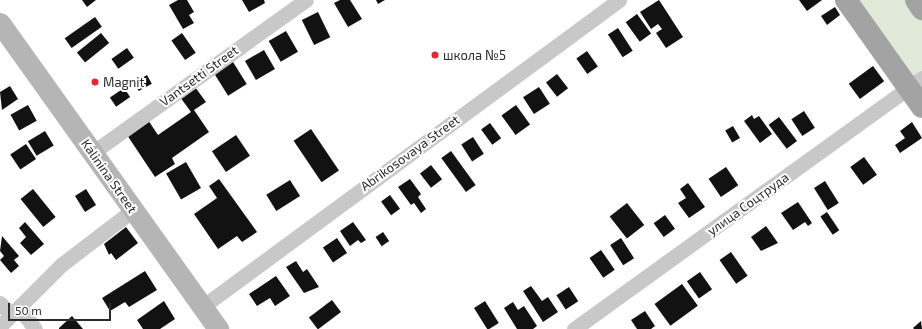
<!DOCTYPE html>
<meta charset="utf-8">
<style>
body{margin:0}
#map{position:relative;width:922px;height:329px;overflow:hidden;background:#fff;font-family:"Exo 2",sans-serif}
div>[style]{position:absolute}
.green>*{inset:0;background:#e1ead8}
.building>*{inset:0;background:#121212;transform-origin:0 0}
.street>*{height:15px;margin:-7.5px;padding:0 7.5px;transform-origin:7.5px;border-radius:7.5px;background:#c8c8c8}
.secondary>*{height:21px;margin:-10.5px;padding:0 10.5px;transform-origin:10.5px;border-radius:10.5px;background:#b5b5b5}
.primary>*{height:22px;margin:-11px;padding:0 11px;transform-origin:11px;border-radius:11px;background:#a3a3a3}
.dots>*{width:11px;height:11px;translate:-50% -50%;box-sizing:border-box;border:2px solid #fff;border-radius:50%}
span{translate:-50% -50%;white-space:nowrap;text-align:center;line-height:1.15;-webkit-text-stroke:4px #fff;paint-order:stroke}
.poi-label{font-size:13px;color:#2b2b2b}
.left{translate:0 -50%;text-align:left}
.street-label{font-size:13px;color:#2b2b2b}
.scale{position:absolute;left:8px;top:303px;width:103px;height:18px;box-sizing:border-box;border:2px solid #2b2b2b;border-top:0;padding-left:5px;font-size:12px;line-height:14px;white-space:nowrap;color:#2b2b2b;-webkit-text-stroke:3px #fff;paint-order:stroke}
</style>
<div id="map">
<div class="green">
<i style="clip-path:polygon(845px 0,916px 0,922px 9px,922px 110px)"></i>
</div>
<div class="building">
<i style="clip-path:polygon(82px 0,96px 0,87px 7px)"></i>
<i style="clip-path:polygon(178px 0,187px 0,194px 12px,189px 15px,194px 23px,183px 29px,169px 5px)"></i>
<i style="clip-path:polygon(242px 0,264px 0,265px 3px,249px 12px)"></i>
<i style="clip-path:polygon(340px 0,350px 0,362px 19px,348px 27px,334px 3px)"></i>
<i style="clip-path:polygon(376px 0,385px 0,378px 4px)"></i>
<i style="clip-path:polygon(659px 0,683px 37px,666px 48px,656px 33px,662px 29px,658px 24px,651px 29px,640px 12px)"></i>
<i style="clip-path:polygon(799px 0,822px 0,807px 11px)"></i>
<i style="clip-path:polygon(835px 7px,840px 15px,827px 25px,821px 16px)"></i>
<i style="left:318px;top:12px;width:28px;height:18px;rotate:64deg"></i>
<i style="left:637px;top:14px;width:24px;height:14px;rotate:54deg"></i>
<i style="left:95px;top:17px;width:12px;height:37px;rotate:55deg"></i>
<i style="left:618px;top:28px;width:27px;height:12px;rotate:57deg"></i>
<i style="left:286px;top:31px;width:24px;height:20px;rotate:60deg"></i>
<i style="left:101px;top:33px;width:13px;height:31px;rotate:51deg"></i>
<i style="left:182px;top:33px;width:24px;height:13px;rotate:55deg"></i>
<i style="left:127px;top:48px;width:12px;height:19px;rotate:55deg"></i>
<i style="left:264px;top:50px;width:22px;height:22px;rotate:60deg"></i>
<i style="left:587px;top:51px;width:19px;height:13px;rotate:55deg"></i>
<i style="left:233px;top:62px;width:26px;height:22px;rotate:58deg"></i>
<i style="left:873px;top:66px;width:19px;height:30px;rotate:54deg"></i>
<i style="left:557px;top:74px;width:18px;height:14px;rotate:52deg"></i>
<i style="left:147px;top:75px;width:10px;height:15px;rotate:61deg"></i>
<i style="clip-path:polygon(10px 86px,18px 99px,2px 110px,0 92px)"></i>
<i style="clip-path:polygon(195px 87px,206px 102px,194px 110px,209px 132px,172px 158px,175px 164px,155px 177px,125px 132px,146px 117px,158px 135px,191px 112px,180px 97px)"></i>
<i style="left:539px;top:87px;width:20px;height:19px;rotate:57deg"></i>
<i style="left:124px;top:88px;width:11px;height:17px;rotate:56deg"></i>
<i style="left:28px;top:105px;width:18px;height:20px;rotate:61deg"></i>
<i style="left:516px;top:105px;width:24px;height:18px;rotate:54deg"></i>
<i style="left:804px;top:111px;width:20px;height:15px;rotate:57deg"></i>
<i style="clip-path:polygon(752px 115px,754px 119px,759px 116px,772px 134px,760px 143px,744px 121px)"></i>
<i style="left:779px;top:117px;width:30px;height:13px;rotate:53deg"></i>
<i style="clip-path:polygon(912px 122px,922px 138px,900px 153px,895px 145px,905px 138px,900px 131px)"></i>
<i style="left:490px;top:123px;width:19px;height:11px;rotate:54deg"></i>
<i style="left:733px;top:126px;width:14px;height:9px;rotate:60deg"></i>
<i style="left:311px;top:129px;width:50px;height:21px;rotate:56deg"></i>
<i style="left:45px;top:131px;width:17px;height:20px;rotate:59deg"></i>
<i style="left:236px;top:135px;width:25px;height:29px;rotate:56deg"></i>
<i style="left:473px;top:137px;width:20px;height:14px;rotate:57deg"></i>
<i style="left:26px;top:144px;width:18px;height:19px;rotate:56deg"></i>
<i style="left:451px;top:151px;width:42px;height:12px;rotate:54deg"></i>
<i style="left:864px;top:157px;width:22px;height:17px;rotate:54deg"></i>
<i style="left:186px;top:162px;width:30px;height:23px;rotate:60deg"></i>
<i style="left:431px;top:165px;width:18px;height:14px;rotate:52deg"></i>
<i style="left:726px;top:167px;width:22px;height:21px;rotate:56deg"></i>
<i style="clip-path:polygon(219px 179px,257px 232px,242px 242px,237px 236px,218px 249px,194px 214px,217px 198px,209px 186px)"></i>
<i style="clip-path:polygon(410px 179px,421px 194px,418px 197px,426px 209px,421px 213px,414px 203px,411px 205px,398px 187px)"></i>
<i style="left:290px;top:180px;width:19px;height:28px;rotate:58deg"></i>
<i style="left:825px;top:181px;width:26px;height:13px;rotate:58deg"></i>
<i style="clip-path:polygon(688px 183px,705px 207px,689px 218px,678px 203px,686px 198px,680px 189px)"></i>
<i style="left:33px;top:189px;width:36px;height:16px;rotate:51deg"></i>
<i style="left:86px;top:189px;width:19px;height:13px;rotate:58deg"></i>
<i style="left:390px;top:195px;width:17px;height:11px;rotate:54deg"></i>
<i style="clip-path:polygon(798px 202px,812px 223px,808px 226px,805px 222px,793px 230px,781px 213px)"></i>
<i style="left:627px;top:203px;width:28px;height:22px;rotate:52deg"></i>
<i style="left:827px;top:212px;width:22px;height:8px;rotate:56deg"></i>
<i style="left:665px;top:215px;width:17px;height:14px;rotate:54deg"></i>
<i style="clip-path:polygon(25px 222px,44px 244px,31px 255px,20px 243px,26px 237px,19px 228px)"></i>
<i style="clip-path:polygon(353px 222px,366px 240px,361px 243px,358px 240px,350px 246px,340px 231px)"></i>
<i style="clip-path:polygon(766px 226px,778px 243px,761px 251px,751px 237px)"></i>
<i style="clip-path:polygon(126px 227px,138px 243px,116px 260px,111px 253px,109px 255px,104px 244px)"></i>
<i style="left:383px;top:232px;width:11px;height:9px;rotate:56deg"></i>
<i style="clip-path:polygon(2px 236px,19px 256px,14px 260px,19px 266px,11px 273px,0 260px,4px 256px,0 251px)"></i>
<i style="left:337px;top:238px;width:18px;height:17px;rotate:56deg"></i>
<i style="left:621px;top:238px;width:24px;height:13px;rotate:57deg"></i>
<i style="left:601px;top:250px;width:24px;height:14px;rotate:55deg"></i>
<i style="left:731px;top:252px;width:29px;height:14px;rotate:55deg"></i>
<i style="clip-path:polygon(296px 261px,303px 272px,307px 269px,319px 287px,304px 293px,286px 267px)"></i>
<i style="clip-path:polygon(145px 271px,157px 290px,129px 307px,125px 302px,110px 311px,102px 298px)"></i>
<i style="left:700px;top:272px;width:21px;height:16px;rotate:55deg"></i>
<i style="clip-path:polygon(276px 276px,290px 296px,275px 306px,270px 298px,257px 306px,249px 294px)"></i>
<i style="left:682px;top:284px;width:27px;height:34px;rotate:54deg"></i>
<i style="clip-path:polygon(531px 286px,542px 301px,548px 297px,558px 312px,543px 322px,523px 291px)"></i>
<i style="left:569px;top:287px;width:17px;height:15px;rotate:57deg"></i>
<i style="left:332px;top:300px;width:15px;height:29px;rotate:53deg"></i>
<i style="clip-path:polygon(164px 301px,175px 319px,160px 329px,143px 329px,137px 320px)"></i>
<i style="left:485px;top:301px;width:26px;height:13px;rotate:58deg"></i>
<i style="clip-path:polygon(513px 302px,518px 310px,524px 306px,537px 326px,533px 329px,517px 329px,504px 308px)"></i>
<i style="clip-path:polygon(645px 311px,655px 326px,651px 329px,637px 329px,631px 320px)"></i>
<i style="clip-path:polygon(72px 316px,83px 329px,59px 329px,59px 328px)"></i>
<i style="clip-path:polygon(921px 321px,922px 329px,914px 329px,913px 328px)"></i>
</div>
<div class="street">
<i style="left:92px;top:153px;width:263px;rotate:-35.6deg"></i>
<i style="left:0;top:303px;width:16px;rotate:47deg"></i>
<i style="left:19px;top:307px;width:27px;rotate:54deg"></i>
<i style="left:202px;top:307px;width:518px;rotate:-36.36deg"></i>
<i style="left:0;top:326px;width:86px;rotate:-45deg"></i>
<i style="left:61px;top:265px;width:91px;rotate:-37.4deg"></i>
<i style="left:574px;top:329px;width:429px;rotate:-35.8deg"></i>
</div>
<div class="secondary">
<i style="left:0;top:23px;width:376px;rotate:54.5deg"></i>
</div>
<div class="primary">
<i style="left:846px;top:0;width:131px;rotate:54.6deg"></i>
<i style="left:916px;top:0;width:11px;rotate:56deg"></i>
</div>
<div class="dots">
<i style="left:435px;top:55px;background:#eb252b"></i>
<i style="left:95px;top:82px;background:#eb252b"></i>
</div>
<div class="poi-label">
<span class="left" style="left:443px;top:55px">школа №5</span>
<span class="left" style="left:103px;top:82px">Magnit</span>
</div>
<div class="street-label">
<span style="left:199px;top:76px;rotate:-36deg">Vantsetti Street</span>
<span style="left:410px;top:153px;rotate:-36deg">Abrikosovaya Street</span>
<span style="left:109px;top:176px;rotate:55deg">Kalinina Street</span>
<span style="left:748px;top:204px;rotate:-36deg">улица Соцтруда</span>
</div>
<div class="scale">50 m</div>
</div>
